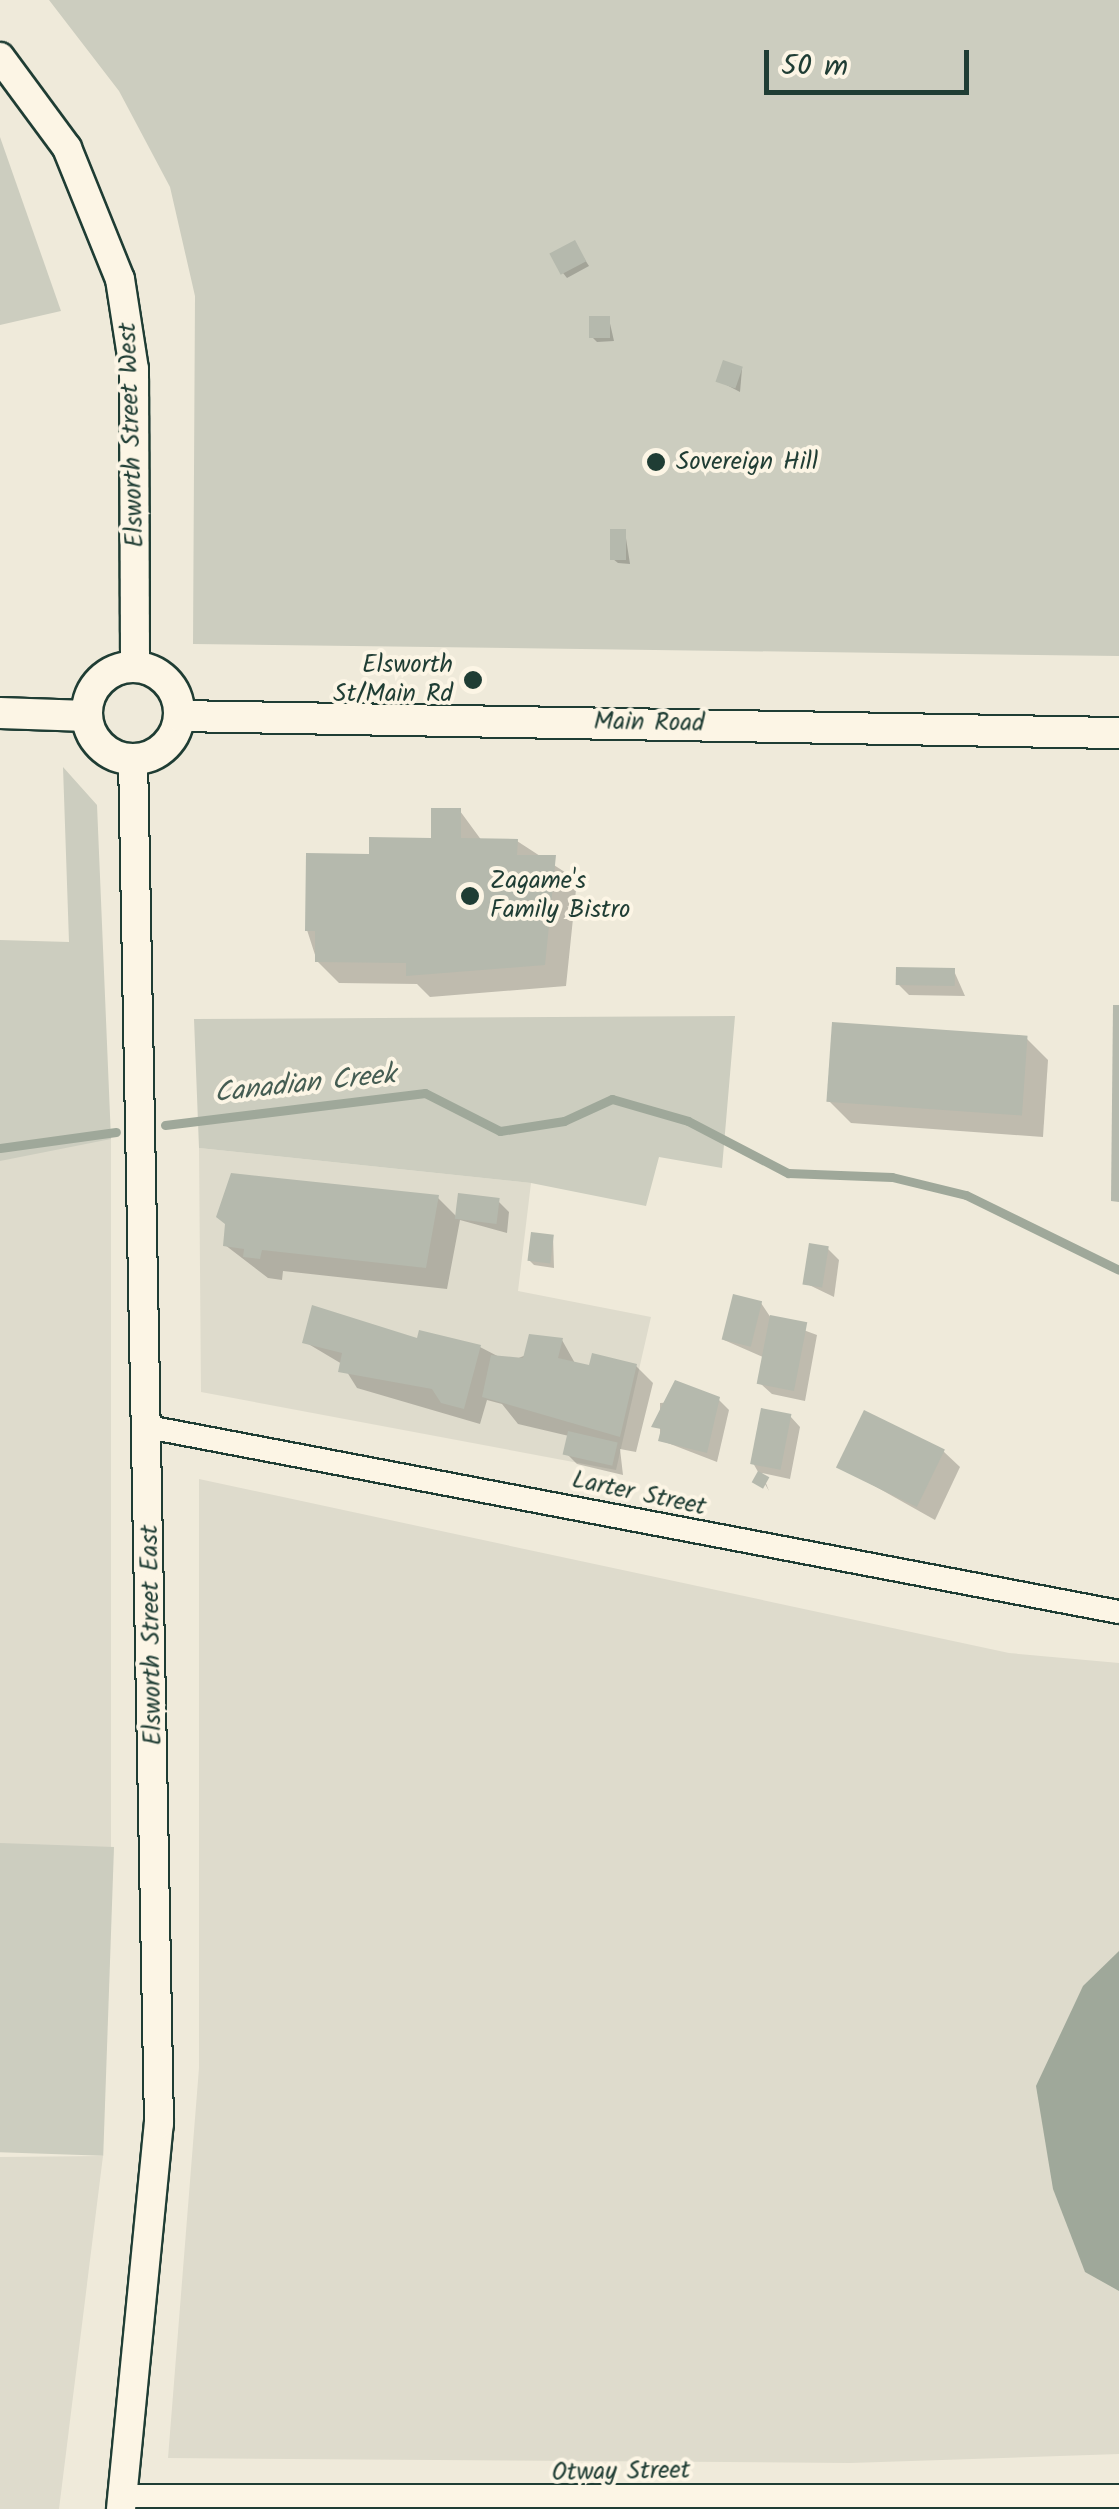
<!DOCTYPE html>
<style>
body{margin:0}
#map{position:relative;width:1119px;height:2509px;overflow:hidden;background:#efeada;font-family:Kalam,sans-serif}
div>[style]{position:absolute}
.built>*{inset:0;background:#dedbcc;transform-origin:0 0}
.green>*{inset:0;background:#cccdbf;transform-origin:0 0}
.water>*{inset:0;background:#9fa89a}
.shadow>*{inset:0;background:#0003}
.stream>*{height:9px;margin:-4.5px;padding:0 4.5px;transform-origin:4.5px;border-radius:4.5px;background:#9fa89a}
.building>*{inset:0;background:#b5b9ad;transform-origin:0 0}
.roads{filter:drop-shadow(2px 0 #1f3d34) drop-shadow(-2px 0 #1f3d34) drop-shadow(0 2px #1f3d34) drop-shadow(0 -2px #1f3d34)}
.minor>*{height:22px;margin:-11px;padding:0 11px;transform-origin:11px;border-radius:11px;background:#fcf5e5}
.tertiary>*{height:28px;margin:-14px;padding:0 14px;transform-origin:14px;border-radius:14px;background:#fcf5e5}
.secondary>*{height:30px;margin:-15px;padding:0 15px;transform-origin:15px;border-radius:15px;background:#fcf5e5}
.secondary>.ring{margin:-15px;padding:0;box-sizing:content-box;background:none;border:30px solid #fcf5e5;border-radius:50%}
.dots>*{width:28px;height:28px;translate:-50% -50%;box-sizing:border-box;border:5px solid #fcf5e5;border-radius:50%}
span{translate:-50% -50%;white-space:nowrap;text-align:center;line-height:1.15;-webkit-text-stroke:8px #fcf5e5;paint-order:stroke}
.street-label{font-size:25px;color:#1f3d34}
.poi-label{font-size:25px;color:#1f3d34}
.left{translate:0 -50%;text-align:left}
.right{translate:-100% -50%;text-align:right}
.water-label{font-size:28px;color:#455d53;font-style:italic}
.scale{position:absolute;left:764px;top:50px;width:205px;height:45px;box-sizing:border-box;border:5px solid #1f3d34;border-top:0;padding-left:12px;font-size:30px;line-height:35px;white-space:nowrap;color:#1f3d34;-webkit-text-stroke:8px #fcf5e5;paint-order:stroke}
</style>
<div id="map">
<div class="built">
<i style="left:111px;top:1139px;width:708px;height:113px;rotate:90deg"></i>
<i style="clip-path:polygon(199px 1148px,531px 1183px,518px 1291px,651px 1317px,616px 1470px,201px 1392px)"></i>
<i style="clip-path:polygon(199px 1479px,1009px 1653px,1119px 1663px,1119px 2454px,850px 2463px,168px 2458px,199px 2068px)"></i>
<i style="clip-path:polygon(103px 2156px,59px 2509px,0 2509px,0 2157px)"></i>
</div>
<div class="green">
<i style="clip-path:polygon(49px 0,1119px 0,1119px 656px,193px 644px,195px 296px,170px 187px,119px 91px)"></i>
<i style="clip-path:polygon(0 137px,61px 311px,0 325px)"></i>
<i style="clip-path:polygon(63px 767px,97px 805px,111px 1139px,0 1161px,0 940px,69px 942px)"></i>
<i style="clip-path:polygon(735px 1016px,722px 1168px,659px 1157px,646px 1206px,531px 1183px,199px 1148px,194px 1019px)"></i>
<i style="left:114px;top:1847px;width:309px;height:114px;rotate:92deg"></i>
</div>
<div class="water">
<i style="clip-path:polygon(1119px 1951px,1119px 2291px,1085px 2272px,1053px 2189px,1036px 2086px,1083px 1986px)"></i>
</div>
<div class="shadow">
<i style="clip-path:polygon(575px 244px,589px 266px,567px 278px,563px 273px)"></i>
<i style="clip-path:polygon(609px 319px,614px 341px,597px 342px,592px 337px)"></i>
<i style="clip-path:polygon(742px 369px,740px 392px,719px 381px)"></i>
<i style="clip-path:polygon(625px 532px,630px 564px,618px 563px,613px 559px)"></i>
<i style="clip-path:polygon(460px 811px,482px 841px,517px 841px,577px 880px,566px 986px,430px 997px,417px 984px,339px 983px,317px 961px,307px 930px,372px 856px,433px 840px)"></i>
<i style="clip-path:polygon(954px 971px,965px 996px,909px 995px,898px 984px)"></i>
<i style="clip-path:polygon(1026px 1038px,1048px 1060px,1043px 1137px,851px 1123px,829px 1101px)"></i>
<i style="clip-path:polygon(438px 1198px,457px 1217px,498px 1201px,509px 1212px,507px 1233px,460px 1220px,447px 1289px,283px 1271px,282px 1280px,268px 1278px,225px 1245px)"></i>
<i style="clip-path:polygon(553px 1237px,554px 1268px,534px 1265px,529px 1260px)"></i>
<i style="clip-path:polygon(828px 1249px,839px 1260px,834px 1297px,805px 1283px)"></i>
<i style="clip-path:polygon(761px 1303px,771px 1318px,817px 1335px,805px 1401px,772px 1394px,761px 1384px,765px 1358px,724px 1340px)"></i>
<i style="clip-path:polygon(562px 1340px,576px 1365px,636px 1366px,653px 1383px,636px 1452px,620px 1449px,623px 1475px,577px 1464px,566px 1453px,569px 1436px,518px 1424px,502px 1404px,487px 1400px,480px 1424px,357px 1388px,342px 1364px,305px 1342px,419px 1341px,480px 1347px,509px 1362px)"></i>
<i style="clip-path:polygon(718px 1399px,729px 1410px,717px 1462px,660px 1440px,660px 1403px)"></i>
<i style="clip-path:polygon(790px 1416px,800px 1427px,790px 1479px,762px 1473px,769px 1491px,753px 1463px)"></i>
<i style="clip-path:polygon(943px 1451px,960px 1467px,935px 1520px,839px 1466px)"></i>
</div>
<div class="stream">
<i style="left:165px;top:1125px;width:262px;rotate:-7deg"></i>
<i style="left:425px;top:1093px;width:84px;rotate:26.9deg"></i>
<i style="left:500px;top:1131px;width:65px;rotate:-8.9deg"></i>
<i style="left:564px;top:1121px;width:53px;rotate:-24.6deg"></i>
<i style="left:612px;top:1099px;width:79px;rotate:16.1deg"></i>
<i style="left:688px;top:1121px;width:113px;rotate:27.5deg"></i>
<i style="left:788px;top:1173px;width:104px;rotate:2.2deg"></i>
<i style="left:892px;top:1177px;width:76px;rotate:13.7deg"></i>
<i style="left:966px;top:1195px;width:170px;rotate:26.1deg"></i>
<i style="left:0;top:1148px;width:117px;rotate:-7.9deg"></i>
</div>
<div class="building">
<i style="left:575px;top:240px;width:24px;height:29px;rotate:62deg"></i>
<i style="left:589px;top:316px;width:21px;height:22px"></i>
<i style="left:723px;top:360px;width:21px;height:23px;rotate:19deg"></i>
<i style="left:610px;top:529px;width:16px;height:31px"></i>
<i style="clip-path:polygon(431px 808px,461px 808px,461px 838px,518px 839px,517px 855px,556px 855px,545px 965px,406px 976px,406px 963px,315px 962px,315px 931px,305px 931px,306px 853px,369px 854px,369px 837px,431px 838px)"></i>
<i style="left:896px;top:967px;width:59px;height:18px;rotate:1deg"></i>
<i style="clip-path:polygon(1113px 1005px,1119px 1005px,1119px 1202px,1111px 1201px)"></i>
<i style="left:832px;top:1022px;width:196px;height:80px;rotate:4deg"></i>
<i style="clip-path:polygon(231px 1173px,439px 1195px,426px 1268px,262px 1250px,260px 1259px,243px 1257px,244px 1249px,223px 1246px,225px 1224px,216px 1217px)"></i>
<i style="left:458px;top:1193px;width:42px;height:26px;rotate:7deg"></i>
<i style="left:531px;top:1232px;width:23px;height:29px;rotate:7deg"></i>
<i style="left:809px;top:1243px;width:20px;height:42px;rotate:9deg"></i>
<i style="left:733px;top:1294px;width:30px;height:47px;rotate:14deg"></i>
<i style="clip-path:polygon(312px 1305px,417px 1338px,419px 1330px,481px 1345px,464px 1409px,441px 1403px,432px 1389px,338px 1372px,342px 1353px,302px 1343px)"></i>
<i style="left:770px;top:1315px;width:38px;height:70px;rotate:11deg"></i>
<i style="clip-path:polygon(529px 1334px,563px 1338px,558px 1358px,589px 1365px,592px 1353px,637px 1364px,620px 1437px,482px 1397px,491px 1355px,523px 1358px)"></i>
<i style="clip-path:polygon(675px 1380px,720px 1397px,707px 1453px,658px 1441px,661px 1429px,651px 1427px)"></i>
<i style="left:761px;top:1408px;width:31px;height:57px;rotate:11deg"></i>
<i style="left:864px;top:1410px;width:90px;height:64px;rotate:26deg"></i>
<i style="left:568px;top:1431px;width:51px;height:24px;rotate:13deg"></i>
<i style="left:758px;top:1471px;width:13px;height:13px;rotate:29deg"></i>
</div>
<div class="roads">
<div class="minor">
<i style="left:148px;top:1427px;width:988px;rotate:10.79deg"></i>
<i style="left:124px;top:2496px;width:995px"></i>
</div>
<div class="tertiary">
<i style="left:0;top:57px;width:113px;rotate:53.6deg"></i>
<i style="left:67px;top:148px;width:141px;rotate:68deg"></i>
<i style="left:120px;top:279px;width:91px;rotate:81.2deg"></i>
<i style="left:134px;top:369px;width:298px;rotate:89.8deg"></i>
<i style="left:121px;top:2509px;width:387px;rotate:-84.4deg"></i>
<i style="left:159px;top:2124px;width:1364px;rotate:-91.09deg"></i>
</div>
<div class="secondary">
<i class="ring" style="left:87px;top:667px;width:62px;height:62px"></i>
<i style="left:0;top:713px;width:87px;rotate:2deg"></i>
<i style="left:179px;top:716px;width:940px;rotate:1.04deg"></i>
</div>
</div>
<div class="dots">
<i style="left:656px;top:462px;background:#1f3d34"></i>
<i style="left:473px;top:680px;background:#1f3d34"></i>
<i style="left:470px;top:896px;background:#1f3d34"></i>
</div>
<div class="street-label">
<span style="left:132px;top:435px;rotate:-92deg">Elsworth Street West</span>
<span style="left:649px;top:723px;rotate:1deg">Main Road</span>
<span style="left:639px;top:1494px;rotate:12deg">Larter Street</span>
<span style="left:152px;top:1635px;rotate:-91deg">Elsworth Street East</span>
<span style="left:621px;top:2472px;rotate:-1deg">Otway Street</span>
</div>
<div class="poi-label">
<span class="left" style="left:676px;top:462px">Sovereign Hill</span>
<span class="right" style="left:453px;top:680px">Elsworth<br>St/Main Rd</span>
<span class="left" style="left:490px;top:896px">Zagame's<br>Family Bistro</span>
</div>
<div class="water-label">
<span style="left:305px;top:1085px;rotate:-6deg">Canadian Creek</span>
</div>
<div class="scale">50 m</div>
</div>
